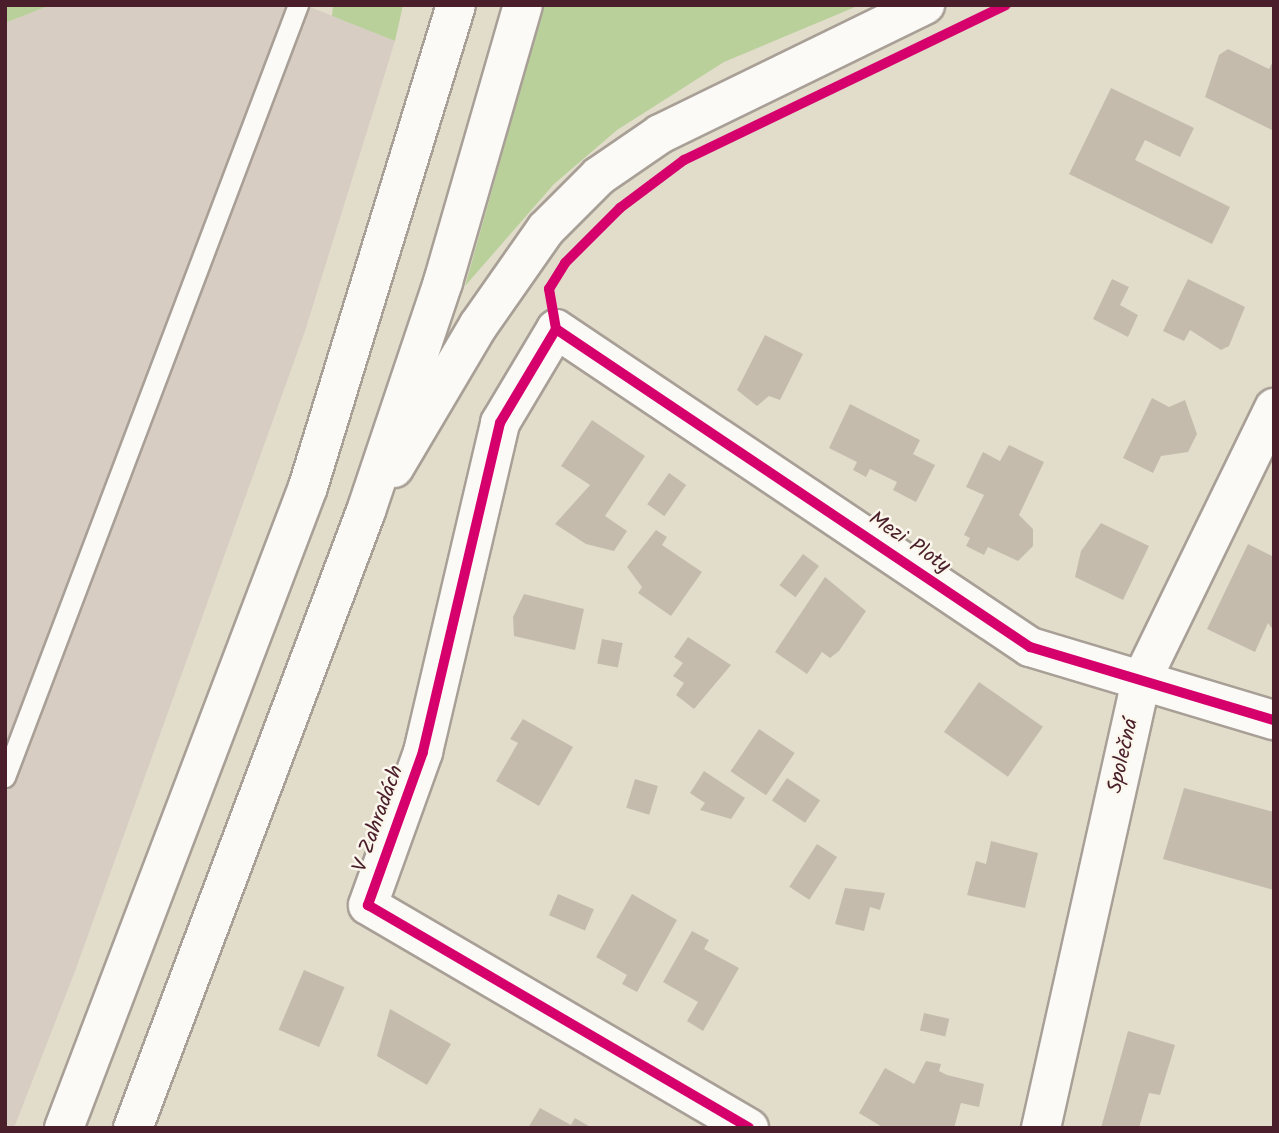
<!DOCTYPE html>
<meta charset="utf-8">
<style>
body{margin:0}
#map{position:relative;width:1279px;height:1133px;overflow:hidden;background:#e2ddcb;font-family:Kalam,sans-serif}
div>[style]{position:absolute}
.industrial>*{inset:0;background:#d8cdc3}
.green>*{inset:0;background:#b9d09b}
.building>*{inset:0;background:#c4bbac;transform-origin:0 0}
.roads{filter:drop-shadow(2px 0 #a89f96) drop-shadow(-2px 0 #a89f96) drop-shadow(0 2px #a89f96) drop-shadow(0 -2px #a89f96)}
.service>*{height:19px;margin:-9.5px;padding:0 9.5px;transform-origin:9.5px;border-radius:9.5px;background:#fbfaf7}
.minor>*{height:38px;margin:-19px;padding:0 19px;transform-origin:19px;border-radius:19px;background:#fbfaf7}
.trunk>*{height:38px;margin:-19px;padding:0 19px;transform-origin:19px;border-radius:19px;background:#fbfaf7}
.cycleway>*{height:10px;margin:-5px;padding:0 5px;transform-origin:5px;border-radius:5px;background:#d6006c}
span{translate:-50% -50%;white-space:nowrap;text-align:center;line-height:1.15;-webkit-text-stroke:5px #fbf7ec;paint-order:stroke}
.street-label{font-size:21px;color:#4a1f2b}
.frame{position:absolute;inset:0;border:7px solid #4a1f2b;pointer-events:none}
</style>
<div id="map">
<div class="industrial">
<i style="clip-path:polygon(51px 5px,305px 5px,395px 41px,305px 331px,74px 974px,14px 1128px,5px 1128px,5px 23px)"></i>
</div>
<div class="green">
<i style="clip-path:polygon(5px 5px,51px 5px,5px 23px)"></i>
<i style="clip-path:polygon(333px 5px,403px 5px,395px 41px,332px 16px)"></i>
<i style="clip-path:polygon(544px 5px,860px 5px,724px 62px,617px 130px,554px 184px,465px 286px)"></i>
</div>
<div class="building">
<i style="clip-path:polygon(1228px 49px,1269px 69px,1274px 59px,1274px 131px,1205px 97px,1219px 55px)"></i>
<i style="clip-path:polygon(1111px 88px,1194px 128px,1180px 157px,1145px 140px,1135px 160px,1230px 207px,1212px 244px,1069px 174px)"></i>
<i style="clip-path:polygon(1112px 279px,1129px 287px,1120px 305px,1138px 315px,1128px 337px,1093px 319px)"></i>
<i style="clip-path:polygon(1188px 279px,1245px 307px,1229px 346px,1221px 350px,1190px 330px,1184px 341px,1163px 331px)"></i>
<i style="clip-path:polygon(765px 335px,803px 354px,780px 400px,769px 396px,757px 406px,737px 390px)"></i>
<i style="clip-path:polygon(1152px 398px,1169px 407px,1185px 400px,1197px 434px,1188px 452px,1161px 456px,1153px 473px,1123px 458px)"></i>
<i style="clip-path:polygon(850px 404px,920px 440px,913px 454px,935px 465px,916px 502px,893px 490px,897px 482px,870px 469px,866px 477px,853px 470px,857px 462px,829px 448px)"></i>
<i style="clip-path:polygon(592px 420px,645px 456px,605px 516px,627px 531px,614px 551px,586px 544px,555px 524px,590px 485px,561px 466px)"></i>
<i style="clip-path:polygon(1009px 445px,1044px 462px,1019px 515px,1033px 529px,1033px 546px,1018px 561px,988px 547px,984px 555px,966px 546px,970px 538px,964px 535px,984px 495px,966px 487px,983px 452px,1000px 461px)"></i>
<i style="left:669px;top:473px;width:21px;height:38px;rotate:35deg"></i>
<i style="clip-path:polygon(1101px 523px,1149px 546px,1123px 600px,1075px 577px,1081px 551px)"></i>
<i style="clip-path:polygon(656px 530px,667px 537px,662px 545px,702px 572px,671px 616px,638px 593px,642px 587px,627px 567px)"></i>
<i style="clip-path:polygon(1248px 544px,1274px 557px,1274px 631px,1268px 623px,1255px 652px,1207px 629px)"></i>
<i style="left:803px;top:554px;width:20px;height:39px;rotate:37deg"></i>
<i style="clip-path:polygon(825px 577px,866px 611px,839px 651px,830px 658px,822px 652px,807px 674px,775px 652px)"></i>
<i style="clip-path:polygon(524px 594px,584px 609px,575px 650px,514px 636px,513px 617px)"></i>
<i style="clip-path:polygon(688px 637px,731px 665px,694px 709px,676px 695px,684px 683px,673px 676px,683px 663px,674px 657px)"></i>
<i style="left:602px;top:639px;width:21px;height:25px;rotate:11deg"></i>
<i style="left:979px;top:682px;width:78px;height:61px;rotate:35deg"></i>
<i style="clip-path:polygon(523px 719px,573px 747px,539px 806px,496px 781px,518px 743px,510px 739px)"></i>
<i style="left:759px;top:729px;width:43px;height:51px;rotate:34deg"></i>
<i style="clip-path:polygon(704px 771px,745px 798px,731px 819px,700px 810px,705px 803px,690px 793px)"></i>
<i style="left:787px;top:778px;width:40px;height:27px;rotate:34deg"></i>
<i style="left:635px;top:779px;width:24px;height:30px;rotate:17deg"></i>
<i style="clip-path:polygon(1184px 788px,1274px 812px,1274px 890px,1163px 859px)"></i>
<i style="clip-path:polygon(991px 841px,1038px 853px,1025px 908px,967px 895px,976px 861px,986px 864px)"></i>
<i style="left:817px;top:844px;width:24px;height:51px;rotate:33deg"></i>
<i style="clip-path:polygon(845px 888px,885px 893px,880px 910px,870px 907px,864px 931px,835px 924px)"></i>
<i style="left:558px;top:894px;width:39px;height:23px;rotate:23deg"></i>
<i style="clip-path:polygon(632px 894px,677px 920px,637px 992px,622px 984px,627px 975px,596px 957px)"></i>
<i style="clip-path:polygon(692px 931px,709px 940px,704px 949px,739px 968px,703px 1031px,687px 1021px,698px 1002px,663px 982px)"></i>
<i style="left:304px;top:970px;width:44px;height:65px;rotate:23deg"></i>
<i style="clip-path:polygon(390px 1009px,451px 1044px,427px 1085px,377px 1056px)"></i>
<i style="left:924px;top:1013px;width:26px;height:18px;rotate:13deg"></i>
<i style="clip-path:polygon(1128px 1031px,1175px 1045px,1160px 1095px,1149px 1093px,1139px 1128px,1101px 1128px)"></i>
<i style="clip-path:polygon(926px 1061px,941px 1064px,939px 1071px,947px 1075px,984px 1084px,979px 1107px,961px 1103px,954px 1128px,884px 1128px,859px 1113px,885px 1068px,914px 1084px)"></i>
<i style="clip-path:polygon(540px 1108px,571px 1125px,575px 1118px,592px 1128px,528px 1128px)"></i>
</div>
<div class="roads">
<div class="service">
<i style="left:5px;top:777px;width:826px;rotate:-69.22deg"></i>
</div>
<div class="minor">
<i style="left:749px;top:1128px;width:441px;rotate:-149.7deg"></i>
<i style="left:368px;top:905px;width:163px;rotate:-70.2deg"></i>
<i style="left:423px;top:752px;width:338px;rotate:-76.8deg"></i>
<i style="left:500px;top:423px;width:109px;rotate:-59.2deg"></i>
<i style="left:556px;top:329px;width:571px;rotate:33.86deg"></i>
<i style="left:1030px;top:647px;width:255px;rotate:16.7deg"></i>
<i style="left:1041px;top:1128px;width:458px;rotate:-77.4deg"></i>
<i style="left:1141px;top:681px;width:304px;rotate:-64deg"></i>
</div>
<div class="trunk">
<i style="left:394px;top:468px;width:165px;rotate:-59.4deg"></i>
<i style="left:478px;top:326px;width:118px;rotate:-55deg"></i>
<i style="left:546px;top:229px;width:75px;rotate:-45deg"></i>
<i style="left:599px;top:176px;width:74px;rotate:-34.5deg"></i>
<i style="left:660px;top:134px;width:295px;rotate:-26deg"></i>
<i style="left:64px;top:1128px;width:686px;rotate:-69.16deg"></i>
<i style="left:308px;top:487px;width:504px;rotate:-72.93deg"></i>
<i style="left:133px;top:1128px;width:660px;rotate:-69.31deg"></i>
<i style="left:366px;top:511px;width:242px;rotate:-71.4deg"></i>
<i style="left:443px;top:282px;width:288px;rotate:-73.9deg"></i>
</div>
</div>
<div class="cycleway">
<i style="left:556px;top:329px;width:109px;rotate:120.8deg"></i>
<i style="left:500px;top:423px;width:338px;rotate:103.2deg"></i>
<i style="left:423px;top:752px;width:163px;rotate:109.8deg"></i>
<i style="left:368px;top:905px;width:441px;rotate:30.3deg"></i>
<i style="left:556px;top:329px;width:571px;rotate:33.86deg"></i>
<i style="left:1030px;top:647px;width:255px;rotate:16.7deg"></i>
<i style="left:556px;top:329px;width:41px;rotate:-99.9deg"></i>
<i style="left:549px;top:289px;width:31px;rotate:-58deg"></i>
<i style="left:565px;top:263px;width:78px;rotate:-45deg"></i>
<i style="left:620px;top:208px;width:80px;rotate:-36.9deg"></i>
<i style="left:684px;top:160px;width:357px;rotate:-25.7deg"></i>
</div>
<div class="street-label">
<span style="left:909px;top:543px;rotate:34deg">Mezi Ploty</span>
<span style="left:1124px;top:756px;rotate:-77deg">Společná</span>
<span style="left:379px;top:819px;rotate:-70deg">V Zahradách</span>
</div>
<div class="frame"></div>
</div>
